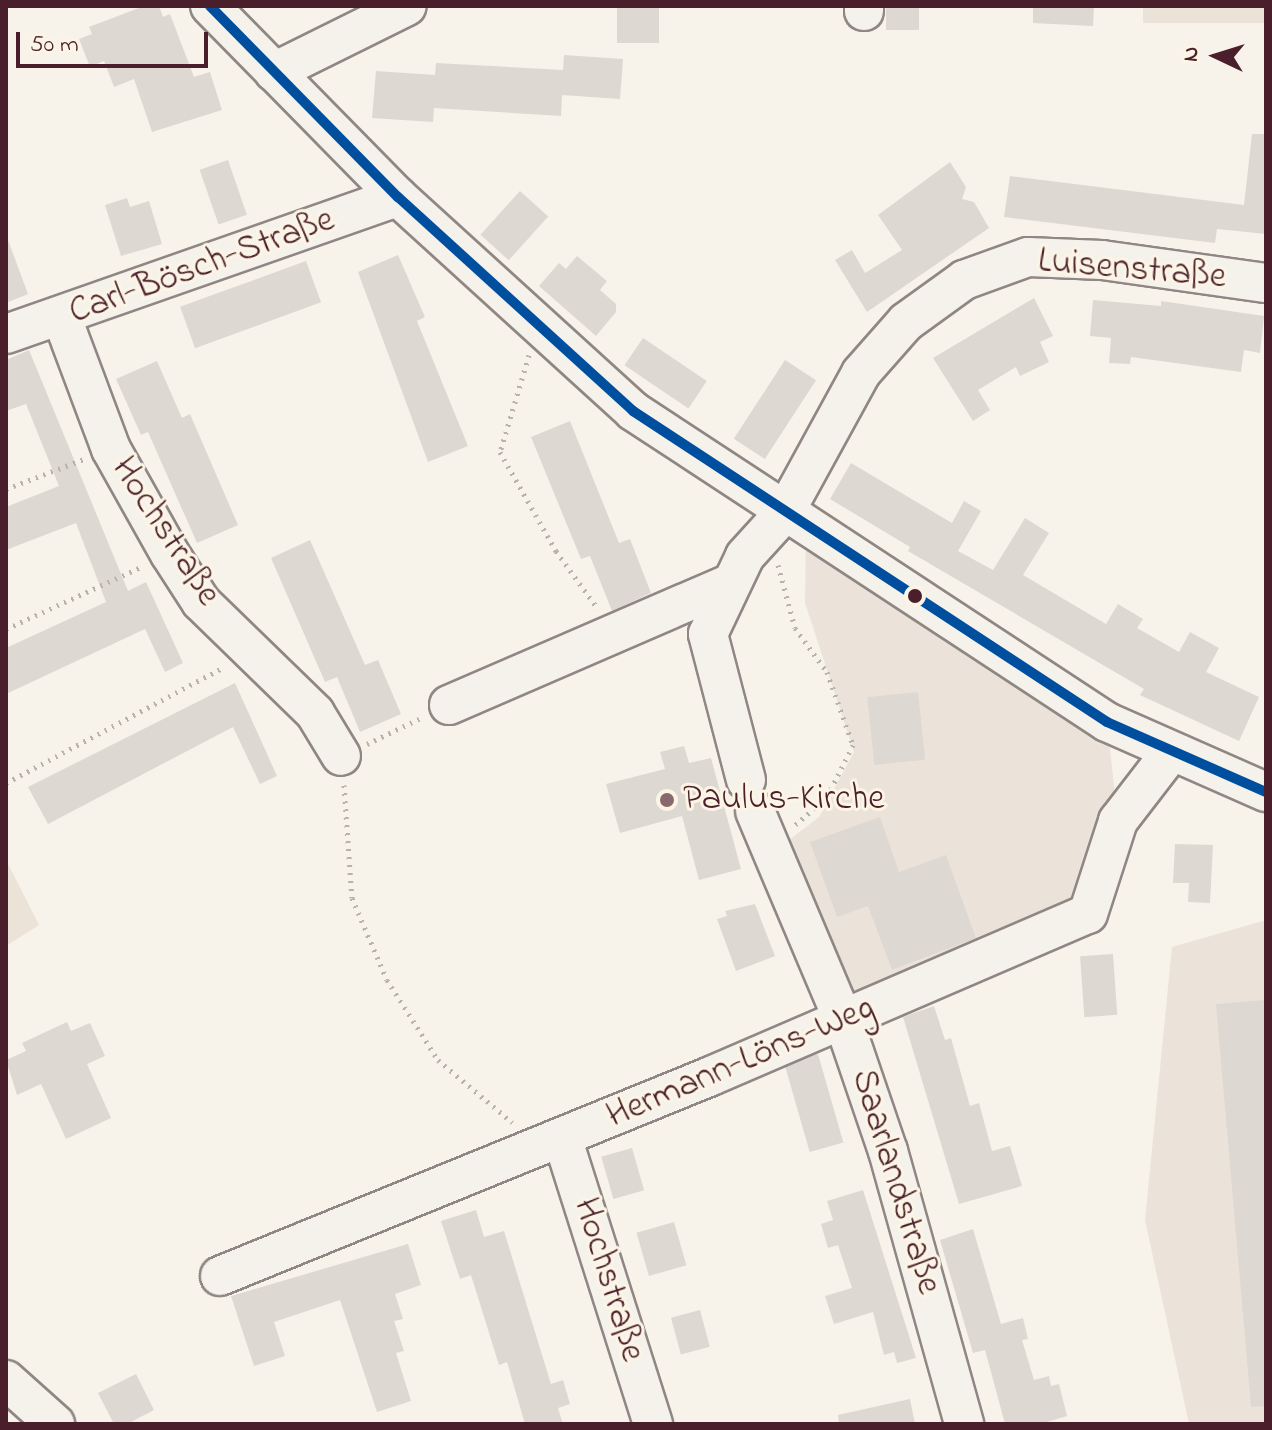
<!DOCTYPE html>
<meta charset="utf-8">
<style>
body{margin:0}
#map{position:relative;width:1272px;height:1430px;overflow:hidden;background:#f7f3ea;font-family:"Indie Flower",sans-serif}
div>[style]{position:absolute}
.built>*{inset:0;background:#ebe3d9}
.green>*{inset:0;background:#ebe2d8;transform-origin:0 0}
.building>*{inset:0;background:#ddd8d2;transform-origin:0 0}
.path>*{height:5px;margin-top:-2.5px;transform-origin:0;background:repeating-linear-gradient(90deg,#b8b1ae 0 2px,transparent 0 8px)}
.roads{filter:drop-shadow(2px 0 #908684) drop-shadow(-2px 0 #908684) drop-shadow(0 2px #908684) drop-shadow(0 -2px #908684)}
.minor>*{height:38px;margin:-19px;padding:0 19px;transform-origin:19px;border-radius:19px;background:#f5f2ec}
.bus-1>*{height:10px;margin:-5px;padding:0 5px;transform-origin:5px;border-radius:5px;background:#004f9f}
.dots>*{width:22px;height:22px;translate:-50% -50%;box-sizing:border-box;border:4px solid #fcf5e5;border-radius:50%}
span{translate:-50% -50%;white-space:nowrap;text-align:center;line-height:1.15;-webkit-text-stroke:6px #fcf5e5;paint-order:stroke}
.street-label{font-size:36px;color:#4a1f2b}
.poi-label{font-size:36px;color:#4a1f2b}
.left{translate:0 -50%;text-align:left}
.frame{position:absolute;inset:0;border:8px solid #4a1f2b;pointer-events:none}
.north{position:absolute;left:1176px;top:16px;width:80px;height:80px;-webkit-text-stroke:6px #fcf5e5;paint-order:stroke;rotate:274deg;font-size:22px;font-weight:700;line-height:32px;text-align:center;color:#4a1f2b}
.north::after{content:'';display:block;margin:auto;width:28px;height:36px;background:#4a1f2b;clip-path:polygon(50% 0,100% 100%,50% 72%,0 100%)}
.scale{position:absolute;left:16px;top:32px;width:192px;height:36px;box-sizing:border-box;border:4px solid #4a1f2b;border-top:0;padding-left:10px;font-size:24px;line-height:28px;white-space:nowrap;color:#4a1f2b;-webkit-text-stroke:6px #fcf5e5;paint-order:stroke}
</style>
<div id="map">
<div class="built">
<i style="clip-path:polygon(806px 527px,1107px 722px,1118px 821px,1088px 914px,843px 1019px,771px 854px,819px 817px,854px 752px,805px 603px)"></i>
<i style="clip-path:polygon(1266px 920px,1266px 1424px,1189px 1424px,1145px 1220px,1172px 947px)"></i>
</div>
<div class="green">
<i style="left:1143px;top:6px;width:123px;height:17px"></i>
<i style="clip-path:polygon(6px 860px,39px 925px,6px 946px)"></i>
</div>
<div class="building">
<i style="clip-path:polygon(144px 6px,159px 6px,163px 17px,170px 14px,194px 77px,210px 72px,222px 110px,152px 132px,134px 79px,114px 87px,104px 61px,90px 67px,79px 39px,92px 34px,89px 27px)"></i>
<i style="left:617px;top:6px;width:42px;height:37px"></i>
<i style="left:886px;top:6px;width:33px;height:24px"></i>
<i style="clip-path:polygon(1033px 6px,1094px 6px,1093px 26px,1033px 23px)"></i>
<i style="clip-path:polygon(564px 55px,623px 59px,620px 99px,562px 95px,561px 116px,434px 108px,433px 122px,372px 118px,376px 71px,435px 75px,436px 63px,563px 70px)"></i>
<i style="clip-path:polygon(1252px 134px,1266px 134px,1266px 234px,1217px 229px,1215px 243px,1004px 217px,1010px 176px,1244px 205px)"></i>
<i style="left:228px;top:160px;width:58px;height:30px;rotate:71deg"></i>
<i style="clip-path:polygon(950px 162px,966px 187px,962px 199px,974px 202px,989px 228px,867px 312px,835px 260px,852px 250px,865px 273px,902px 250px,878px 215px)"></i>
<i style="left:520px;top:191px;width:38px;height:59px;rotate:42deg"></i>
<i style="clip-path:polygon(127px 198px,130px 207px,149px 201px,162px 244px,121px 256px,105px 205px)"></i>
<i style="clip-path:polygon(8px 240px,28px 294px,6px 303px,6px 241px)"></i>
<i style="clip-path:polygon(398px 255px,425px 317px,417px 321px,468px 446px,428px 462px,358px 272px)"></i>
<i style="clip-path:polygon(577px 256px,607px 281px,600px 290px,616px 304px,616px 312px,596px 336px,539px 286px,559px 263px,566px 269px)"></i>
<i style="left:306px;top:261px;width:44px;height:134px;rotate:70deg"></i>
<i style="clip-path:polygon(1034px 298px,1053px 336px,1040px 342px,1049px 362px,1020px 376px,1016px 367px,978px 390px,990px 410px,973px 421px,933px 358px)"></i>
<i style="clip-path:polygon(1093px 300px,1161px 306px,1161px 301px,1264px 316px,1260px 353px,1244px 350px,1241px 372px,1131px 357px,1130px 364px,1109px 363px,1111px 338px,1090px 336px)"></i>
<i style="left:643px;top:338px;width:77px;height:33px;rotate:34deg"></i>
<i style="clip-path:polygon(29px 350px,128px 591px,146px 582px,183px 663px,165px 672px,145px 629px,6px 694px,6px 648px,106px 602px,76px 523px,6px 550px,6px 507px,59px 486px,26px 404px,6px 411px,6px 360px)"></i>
<i style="left:785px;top:360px;width:37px;height:94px;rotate:33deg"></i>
<i style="clip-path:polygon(157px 361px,182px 418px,190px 414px,238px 525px,197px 543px,148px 432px,141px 435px,116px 379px)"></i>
<i style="clip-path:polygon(570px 421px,619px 543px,630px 539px,651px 593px,612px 611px,590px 556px,581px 559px,531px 437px)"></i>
<i style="clip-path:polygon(851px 463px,952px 523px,964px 501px,981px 511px,958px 551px,993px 570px,1025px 518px,1049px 533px,1023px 575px,1106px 624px,1118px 604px,1143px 619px,1137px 628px,1179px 652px,1190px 632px,1219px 648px,1206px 672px,1259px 697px,1239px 741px,1140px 695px,1144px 689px,908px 551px,910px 547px,830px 499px)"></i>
<i style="clip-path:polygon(310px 540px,365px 665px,378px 660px,401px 714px,360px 732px,337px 677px,325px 682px,271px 558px)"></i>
<i style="clip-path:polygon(235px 683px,277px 776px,260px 784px,233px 727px,48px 824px,28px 787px)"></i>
<i style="left:918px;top:692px;width:68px;height:51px;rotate:84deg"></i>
<i style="clip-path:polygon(684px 746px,689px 763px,711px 758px,741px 869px,699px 880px,682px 816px,620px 833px,606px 784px,665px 769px,660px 752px)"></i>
<i style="clip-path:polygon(880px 817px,899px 872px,946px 855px,976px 938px,892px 970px,868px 906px,837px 917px,810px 842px)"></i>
<i style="clip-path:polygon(1175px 844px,1213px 845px,1210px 903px,1188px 902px,1189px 883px,1173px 883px)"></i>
<i style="clip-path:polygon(755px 904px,775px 956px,736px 971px,717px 919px,727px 916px,725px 911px)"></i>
<i style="left:1113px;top:954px;width:61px;height:33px;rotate:86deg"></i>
<i style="clip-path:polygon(1266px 1000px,1266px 1406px,1251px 1407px,1216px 1004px)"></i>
<i style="clip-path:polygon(934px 1006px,945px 1040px,951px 1038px,970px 1106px,979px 1103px,992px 1151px,1010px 1146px,1022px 1186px,959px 1204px,903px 1017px)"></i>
<i style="clip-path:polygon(67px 1022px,71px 1031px,90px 1023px,105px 1056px,87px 1064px,111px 1118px,66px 1139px,41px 1084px,17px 1095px,6px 1060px,26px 1051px,22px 1043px)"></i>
<i style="left:818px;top:1054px;width:92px;height:35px;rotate:74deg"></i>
<i style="left:632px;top:1148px;width:44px;height:32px;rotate:74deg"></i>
<i style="clip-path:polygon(863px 1190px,916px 1358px,897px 1363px,894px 1352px,884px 1355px,873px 1312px,834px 1324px,825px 1296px,852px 1288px,838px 1245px,828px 1248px,821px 1224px,833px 1220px,827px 1201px)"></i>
<i style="clip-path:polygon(476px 1210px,484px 1237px,504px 1231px,551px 1384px,563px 1380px,570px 1404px,558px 1408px,563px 1424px,525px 1424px,507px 1362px,499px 1365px,471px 1275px,460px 1279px,441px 1221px)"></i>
<i style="left:674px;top:1222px;width:45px;height:39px;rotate:74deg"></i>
<i style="clip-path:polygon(973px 1229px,1001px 1324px,1023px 1318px,1028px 1339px,1022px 1340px,1034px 1380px,1049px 1376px,1051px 1386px,1059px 1384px,1067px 1416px,1040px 1424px,1005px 1424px,985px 1350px,973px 1353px,940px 1240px)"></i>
<i style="clip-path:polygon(408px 1244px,421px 1285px,395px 1294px,403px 1319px,394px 1321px,404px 1351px,396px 1353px,411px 1401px,377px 1412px,340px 1300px,274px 1322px,285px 1356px,254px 1366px,231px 1296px)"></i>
<i style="left:700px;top:1310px;width:38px;height:30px;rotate:75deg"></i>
<i style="clip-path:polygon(136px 1374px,154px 1410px,127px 1424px,114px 1424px,98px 1393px)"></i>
<i style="clip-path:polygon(910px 1399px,915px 1424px,839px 1424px,838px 1415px)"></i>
</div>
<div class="path">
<i style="left:529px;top:355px;width:101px;rotate:106.6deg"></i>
<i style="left:500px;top:452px;width:114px;rotate:60.5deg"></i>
<i style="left:556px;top:551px;width:72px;rotate:54.1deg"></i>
<i style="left:6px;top:489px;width:84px;rotate:-21deg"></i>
<i style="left:778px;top:565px;width:65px;rotate:74.9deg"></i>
<i style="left:795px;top:628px;width:54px;rotate:54deg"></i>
<i style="left:827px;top:672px;width:77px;rotate:70.4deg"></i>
<i style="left:853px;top:745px;width:58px;rotate:116.6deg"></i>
<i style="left:827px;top:797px;width:43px;rotate:138.8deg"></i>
<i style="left:6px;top:629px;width:151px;rotate:-24.7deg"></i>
<i style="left:367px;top:744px;width:62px;rotate:-25.7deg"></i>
<i style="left:6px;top:783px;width:247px;rotate:-28deg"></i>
<i style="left:344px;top:785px;width:113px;rotate:86deg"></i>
<i style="left:352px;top:898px;width:89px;rotate:66.9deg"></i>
<i style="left:387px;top:980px;width:95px;rotate:57.5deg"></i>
<i style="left:438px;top:1060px;width:97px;rotate:40deg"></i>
</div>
<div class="roads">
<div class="minor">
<i style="left:210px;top:6px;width:268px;rotate:45.5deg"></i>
<i style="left:398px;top:197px;width:318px;rotate:42.3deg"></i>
<i style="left:633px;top:411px;width:567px;rotate:33.27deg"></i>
<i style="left:1107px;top:722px;width:174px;rotate:23.8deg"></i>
<i style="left:864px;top:11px;width:5px;rotate:-90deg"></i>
<i style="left:274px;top:72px;width:148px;rotate:-26.4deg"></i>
<i style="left:62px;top:318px;width:140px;rotate:69.5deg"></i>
<i style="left:111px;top:449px;width:120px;rotate:60.7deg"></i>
<i style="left:170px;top:554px;width:57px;rotate:57.1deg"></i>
<i style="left:201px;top:602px;width:159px;rotate:44.2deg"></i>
<i style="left:315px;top:713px;width:50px;rotate:58.8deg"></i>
<i style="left:6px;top:334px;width:415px;rotate:-19.3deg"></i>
<i style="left:449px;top:705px;width:307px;rotate:-23.4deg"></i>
<i style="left:746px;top:780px;width:151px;rotate:-104.6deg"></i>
<i style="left:708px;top:634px;width:86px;rotate:-64.6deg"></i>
<i style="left:745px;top:556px;width:59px;rotate:-47.7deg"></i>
<i style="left:785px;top:512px;width:158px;rotate:-61.3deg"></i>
<i style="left:861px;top:373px;width:68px;rotate:-48.6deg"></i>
<i style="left:906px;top:322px;width:72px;rotate:-35.9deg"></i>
<i style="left:964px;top:280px;width:68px;rotate:-19.8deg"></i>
<i style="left:1028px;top:257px;width:74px;rotate:2.3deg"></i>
<i style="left:1102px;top:260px;width:166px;rotate:8deg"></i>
<i style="left:755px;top:811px;width:226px;rotate:67.1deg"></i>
<i style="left:843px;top:1019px;width:139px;rotate:71.2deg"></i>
<i style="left:888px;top:1151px;width:283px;rotate:74.4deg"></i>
<i style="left:562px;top:1137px;width:301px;rotate:72.4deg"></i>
<i style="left:220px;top:1276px;width:530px;rotate:-22.16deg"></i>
<i style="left:711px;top:1076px;width:410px;rotate:-23.3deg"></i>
<i style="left:1088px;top:914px;width:98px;rotate:-72.1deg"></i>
<i style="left:1118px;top:821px;width:88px;rotate:-52.4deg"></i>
<i style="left:6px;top:1380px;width:66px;rotate:41.9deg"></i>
</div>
</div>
<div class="bus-1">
<i style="left:210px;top:6px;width:268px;rotate:45.5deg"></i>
<i style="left:398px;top:197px;width:318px;rotate:42.3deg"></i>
<i style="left:633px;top:411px;width:567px;rotate:33.27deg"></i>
<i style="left:1107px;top:722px;width:174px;rotate:23.8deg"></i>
</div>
<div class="dots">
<i style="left:915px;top:596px;background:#4a1f2b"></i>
<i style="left:667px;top:800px;background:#87696e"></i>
</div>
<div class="street-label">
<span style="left:202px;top:267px;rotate:-20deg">Carl-Bösch-Straße</span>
<span style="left:1132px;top:270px;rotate:5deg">Luisenstraße</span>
<span style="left:165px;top:532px;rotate:57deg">Hochstraße</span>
<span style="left:741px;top:1063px;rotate:-23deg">Hermann-Löns-Weg</span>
<span style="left:895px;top:1182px;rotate:73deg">Saarlandstraße</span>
<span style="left:608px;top:1280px;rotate:73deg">Hochstraße</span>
</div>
<div class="poi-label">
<span class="left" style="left:683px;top:800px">Paulus-Kirche</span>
</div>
<div class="frame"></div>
<div class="north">N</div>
<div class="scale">50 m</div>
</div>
